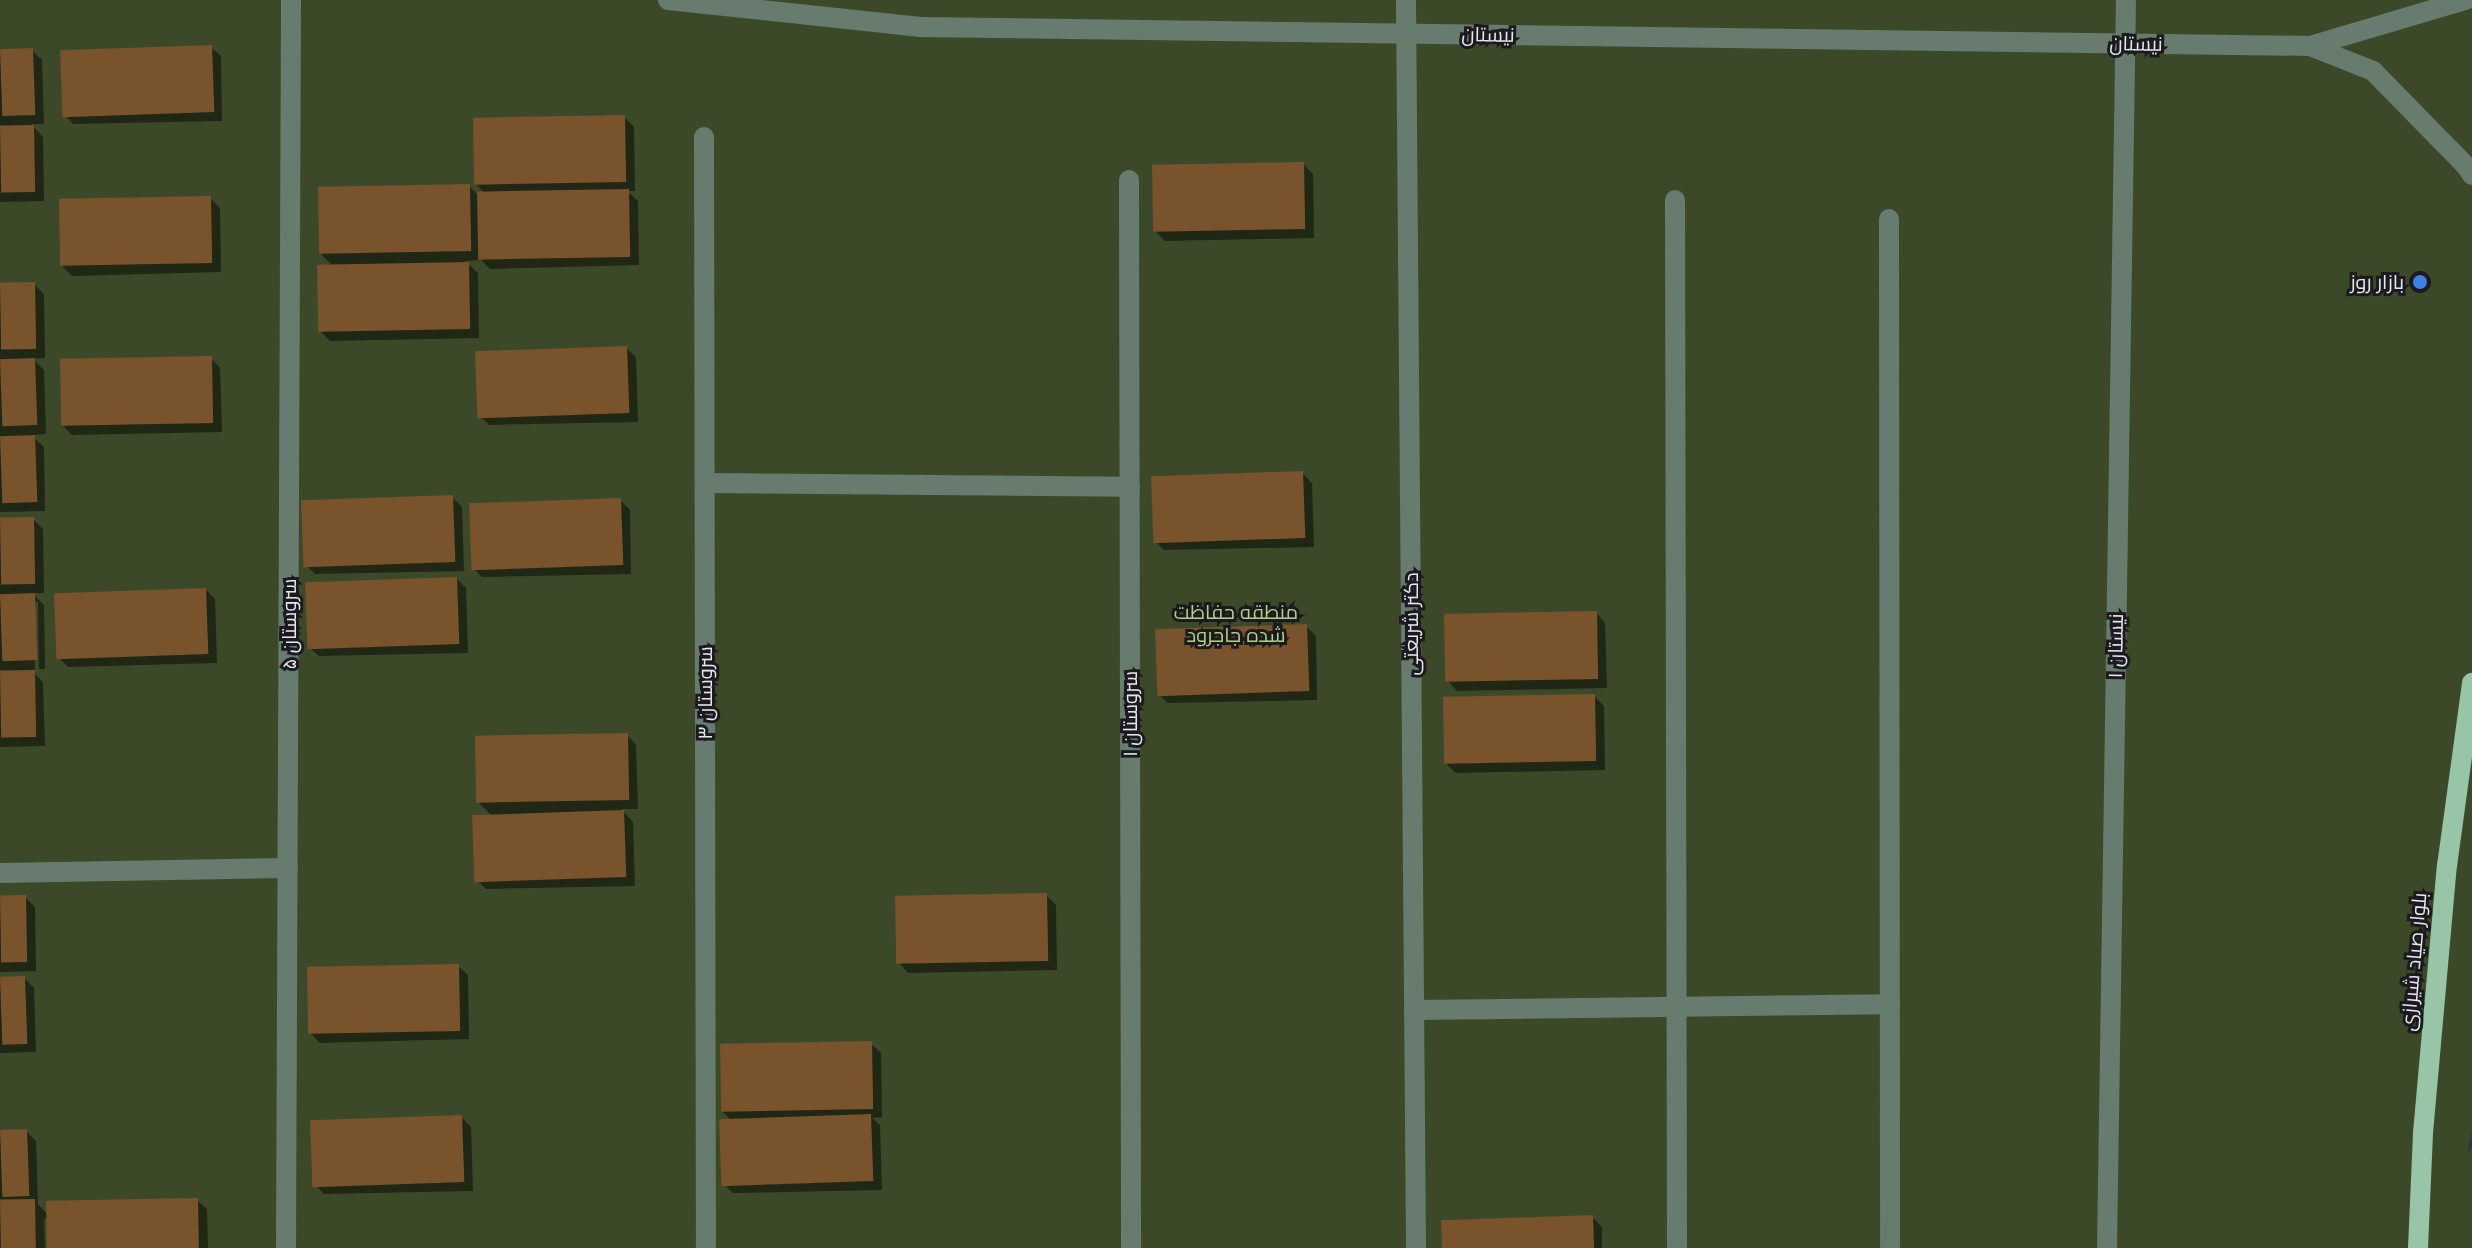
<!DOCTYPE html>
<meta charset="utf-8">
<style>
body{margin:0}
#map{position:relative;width:2472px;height:1248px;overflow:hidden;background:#33333c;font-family:"Fira Sans",Cairo,sans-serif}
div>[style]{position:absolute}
.green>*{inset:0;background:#3c4928}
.shadow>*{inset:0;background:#0007}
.building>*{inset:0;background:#79532c;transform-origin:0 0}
.minor>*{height:20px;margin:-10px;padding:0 10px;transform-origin:10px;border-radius:10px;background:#677c6e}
.major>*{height:20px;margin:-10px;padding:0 10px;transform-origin:10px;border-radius:10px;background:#98c5a7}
.dots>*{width:22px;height:22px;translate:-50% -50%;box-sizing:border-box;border:4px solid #1b1b1f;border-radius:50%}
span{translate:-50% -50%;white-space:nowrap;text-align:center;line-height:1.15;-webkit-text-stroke:6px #1b1b1f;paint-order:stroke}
.street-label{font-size:20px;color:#e6e6ec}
.poi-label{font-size:20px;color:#e6e6ec}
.right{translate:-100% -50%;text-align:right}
.park-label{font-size:20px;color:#b2cf84}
</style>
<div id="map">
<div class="green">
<i style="clip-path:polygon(0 0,2472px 0,2472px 1129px,2467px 1155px,2472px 1147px,2472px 1248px,0 1248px)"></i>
</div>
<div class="shadow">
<i style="clip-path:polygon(211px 47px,221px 56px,222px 121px,73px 124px,64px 114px)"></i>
<i style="clip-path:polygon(32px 50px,42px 60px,44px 124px,31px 124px,43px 137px,44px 201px,0 202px,0 51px)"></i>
<i style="clip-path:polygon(624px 117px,634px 127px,635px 191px,627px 191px,638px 201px,639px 265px,490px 269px,481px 260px,465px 261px,478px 273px,479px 338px,330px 341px,320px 331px,334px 267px,321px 254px,469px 186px,478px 195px,486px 195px,476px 184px)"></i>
<i style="clip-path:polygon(1303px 164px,1313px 174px,1314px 238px,1165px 241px,1155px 231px)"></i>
<i style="clip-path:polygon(210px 198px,220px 208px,221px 272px,72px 276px,62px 266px)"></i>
<i style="clip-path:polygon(34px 284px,44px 294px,45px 358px,33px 359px,44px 370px,46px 434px,31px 435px,44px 447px,45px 511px,0 512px,0 285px)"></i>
<i style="clip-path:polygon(626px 348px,636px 357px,638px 422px,489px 425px,479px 415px)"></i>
<i style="clip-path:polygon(211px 358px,220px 368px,222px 432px,72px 435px,63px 426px)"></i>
<i style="clip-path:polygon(1302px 473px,1312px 483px,1314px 547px,1164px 550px,1155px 541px)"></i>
<i style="clip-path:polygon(452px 497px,462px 507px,464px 571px,315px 574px,305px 564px)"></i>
<i style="clip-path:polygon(620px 500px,630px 510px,631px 574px,482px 577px,473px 568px)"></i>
<i style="clip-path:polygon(33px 519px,43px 529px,44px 593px,32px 593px,44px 605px,45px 669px,39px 669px,38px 602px,34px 602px,35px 670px,31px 670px,43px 682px,45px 746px,0 747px,0 520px)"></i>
<i style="clip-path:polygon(457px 579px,466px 588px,468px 653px,319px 656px,309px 647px)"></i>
<i style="clip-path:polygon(206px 590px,215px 599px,217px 663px,68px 667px,58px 657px)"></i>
<i style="clip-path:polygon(1596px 613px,1605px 623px,1607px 688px,1457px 691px,1448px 681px)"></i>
<i style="clip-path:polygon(1306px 626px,1316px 636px,1317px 700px,1168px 703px,1158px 694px)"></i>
<i style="clip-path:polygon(1594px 696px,1604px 706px,1605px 770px,1456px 773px,1446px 764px)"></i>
<i style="clip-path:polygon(627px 735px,636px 745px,638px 809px,621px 809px,633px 822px,635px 886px,486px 889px,476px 879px,491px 815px,479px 803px)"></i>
<i style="clip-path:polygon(1046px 895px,1056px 905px,1057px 970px,908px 973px,899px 963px)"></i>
<i style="clip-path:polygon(25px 897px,35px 907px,36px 971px,0 972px,0 898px)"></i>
<i style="clip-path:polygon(458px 966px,468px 975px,469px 1039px,320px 1043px,310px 1033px)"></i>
<i style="clip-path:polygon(24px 978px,34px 988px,36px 1052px,0 1053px,0 979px)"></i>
<i style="clip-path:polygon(871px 1044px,881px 1053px,882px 1117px,872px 1118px,880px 1125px,882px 1190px,733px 1193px,723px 1183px,730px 1119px,723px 1112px)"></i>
<i style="clip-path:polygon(461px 1117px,471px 1127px,473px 1191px,324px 1194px,314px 1184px)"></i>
<i style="clip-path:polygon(26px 1131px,36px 1141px,38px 1204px,48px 1215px,197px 1200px,207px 1209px,208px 1248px,49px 1248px,48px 1219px,44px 1219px,45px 1248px,0 1248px,0 1132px)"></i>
<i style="clip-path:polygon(1592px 1217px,1602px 1227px,1602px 1248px,1444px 1248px)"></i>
</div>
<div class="building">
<i style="left:212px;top:45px;width:67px;height:152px;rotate:88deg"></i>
<i style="left:33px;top:48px;width:67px;height:33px;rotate:88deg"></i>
<i style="left:625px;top:115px;width:67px;height:152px;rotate:89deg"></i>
<i style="left:34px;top:125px;width:67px;height:34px;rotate:89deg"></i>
<i style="left:1304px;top:162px;width:67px;height:152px;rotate:89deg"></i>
<i style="left:470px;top:184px;width:67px;height:152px;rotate:89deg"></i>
<i style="left:629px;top:189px;width:68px;height:152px;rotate:89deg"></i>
<i style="left:211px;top:196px;width:67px;height:152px;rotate:89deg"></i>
<i style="left:469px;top:262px;width:67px;height:152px;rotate:89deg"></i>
<i style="left:35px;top:282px;width:67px;height:35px;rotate:89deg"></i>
<i style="left:627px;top:346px;width:67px;height:152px;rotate:88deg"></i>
<i style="left:212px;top:356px;width:67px;height:152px;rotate:89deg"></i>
<i style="left:35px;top:358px;width:67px;height:35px;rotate:88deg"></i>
<i style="left:35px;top:435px;width:67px;height:35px;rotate:88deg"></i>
<i style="left:1303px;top:471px;width:67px;height:152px;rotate:88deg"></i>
<i style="left:453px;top:495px;width:67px;height:152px;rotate:88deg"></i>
<i style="left:621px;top:498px;width:67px;height:152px;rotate:88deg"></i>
<i style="left:34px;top:517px;width:67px;height:34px;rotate:89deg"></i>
<i style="left:457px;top:577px;width:67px;height:152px;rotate:88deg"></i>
<i style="left:206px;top:588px;width:66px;height:152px;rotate:88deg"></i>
<i style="left:35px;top:593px;width:67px;height:35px;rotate:88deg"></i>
<i style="left:1597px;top:611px;width:68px;height:153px;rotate:89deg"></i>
<i style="left:1307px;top:624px;width:67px;height:152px;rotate:88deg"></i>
<i style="left:35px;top:670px;width:67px;height:35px;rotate:89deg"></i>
<i style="left:1595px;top:694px;width:67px;height:152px;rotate:89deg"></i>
<i style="left:628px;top:733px;width:67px;height:153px;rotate:89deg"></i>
<i style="left:624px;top:810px;width:67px;height:152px;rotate:88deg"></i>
<i style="left:1047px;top:893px;width:68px;height:152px;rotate:89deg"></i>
<i style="left:26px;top:895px;width:67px;height:26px;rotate:89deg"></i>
<i style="left:459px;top:964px;width:67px;height:152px;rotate:89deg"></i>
<i style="left:25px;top:976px;width:68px;height:25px;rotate:88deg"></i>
<i style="left:872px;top:1041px;width:68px;height:152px;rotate:89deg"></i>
<i style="left:871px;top:1114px;width:67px;height:152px;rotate:88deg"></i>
<i style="left:462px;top:1115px;width:67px;height:152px;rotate:88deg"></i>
<i style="left:27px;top:1129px;width:67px;height:27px;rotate:88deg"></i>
<i style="left:198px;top:1198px;width:50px;height:152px;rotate:89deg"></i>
<i style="left:35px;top:1199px;width:49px;height:35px;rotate:89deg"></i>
<i style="left:1593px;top:1215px;width:33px;height:152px;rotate:88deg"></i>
</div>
<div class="minor">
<i style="left:668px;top:0;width:252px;rotate:6.1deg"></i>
<i style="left:919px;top:27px;width:1391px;rotate:0.78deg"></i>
<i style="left:2310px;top:46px;width:162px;rotate:-16.5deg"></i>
<i style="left:1406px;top:0;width:1248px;rotate:89.54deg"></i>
<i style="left:2310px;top:46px;width:68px;rotate:21.6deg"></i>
<i style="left:2373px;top:71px;width:134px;rotate:45.6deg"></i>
<i style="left:2467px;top:167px;width:9px;rotate:58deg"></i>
<i style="left:704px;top:137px;width:1111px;rotate:89.9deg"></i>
<i style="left:1129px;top:180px;width:1068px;rotate:89.89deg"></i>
<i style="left:1675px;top:200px;width:1048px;rotate:89.89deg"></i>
<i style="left:1889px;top:219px;width:1029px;rotate:89.94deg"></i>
<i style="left:705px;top:483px;width:425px;rotate:0.5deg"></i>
<i style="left:0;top:873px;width:288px;rotate:-1deg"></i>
<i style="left:1414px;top:1010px;width:476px;rotate:-0.7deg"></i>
<i style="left:286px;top:1248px;width:1248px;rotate:-89.77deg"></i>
<i style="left:2107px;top:1248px;width:1248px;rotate:-89.13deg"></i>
</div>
<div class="major">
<i style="left:2418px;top:1248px;width:115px;rotate:-87.5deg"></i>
<i style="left:2423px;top:1133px;width:268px;rotate:-84.9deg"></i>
<i style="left:2447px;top:866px;width:185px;rotate:-82.2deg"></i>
</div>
<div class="dots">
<i style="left:2420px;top:282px;background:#3f7fe0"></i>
</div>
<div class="street-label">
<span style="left:1488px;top:35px;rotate:1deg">نیستان</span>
<span style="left:2136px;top:44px;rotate:1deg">نیستان</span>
<span style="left:289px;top:624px;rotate:-90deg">سروستان ۵</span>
<span style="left:1411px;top:624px;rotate:-90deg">دکتر شریعتی</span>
<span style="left:2116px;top:646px;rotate:-89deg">نیستان ۱</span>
<span style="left:705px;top:693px;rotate:-90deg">سروستان ۳</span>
<span style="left:1130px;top:714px;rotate:-90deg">سروستان ۱</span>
<span style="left:2414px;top:962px;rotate:-85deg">بلوار صیاد شیرازی</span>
</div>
<div class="poi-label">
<span class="right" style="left:2404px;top:282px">بازار روز</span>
</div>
<div class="park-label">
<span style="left:1236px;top:624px">منطقه حفاظت<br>شده جاجرود</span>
</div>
</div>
